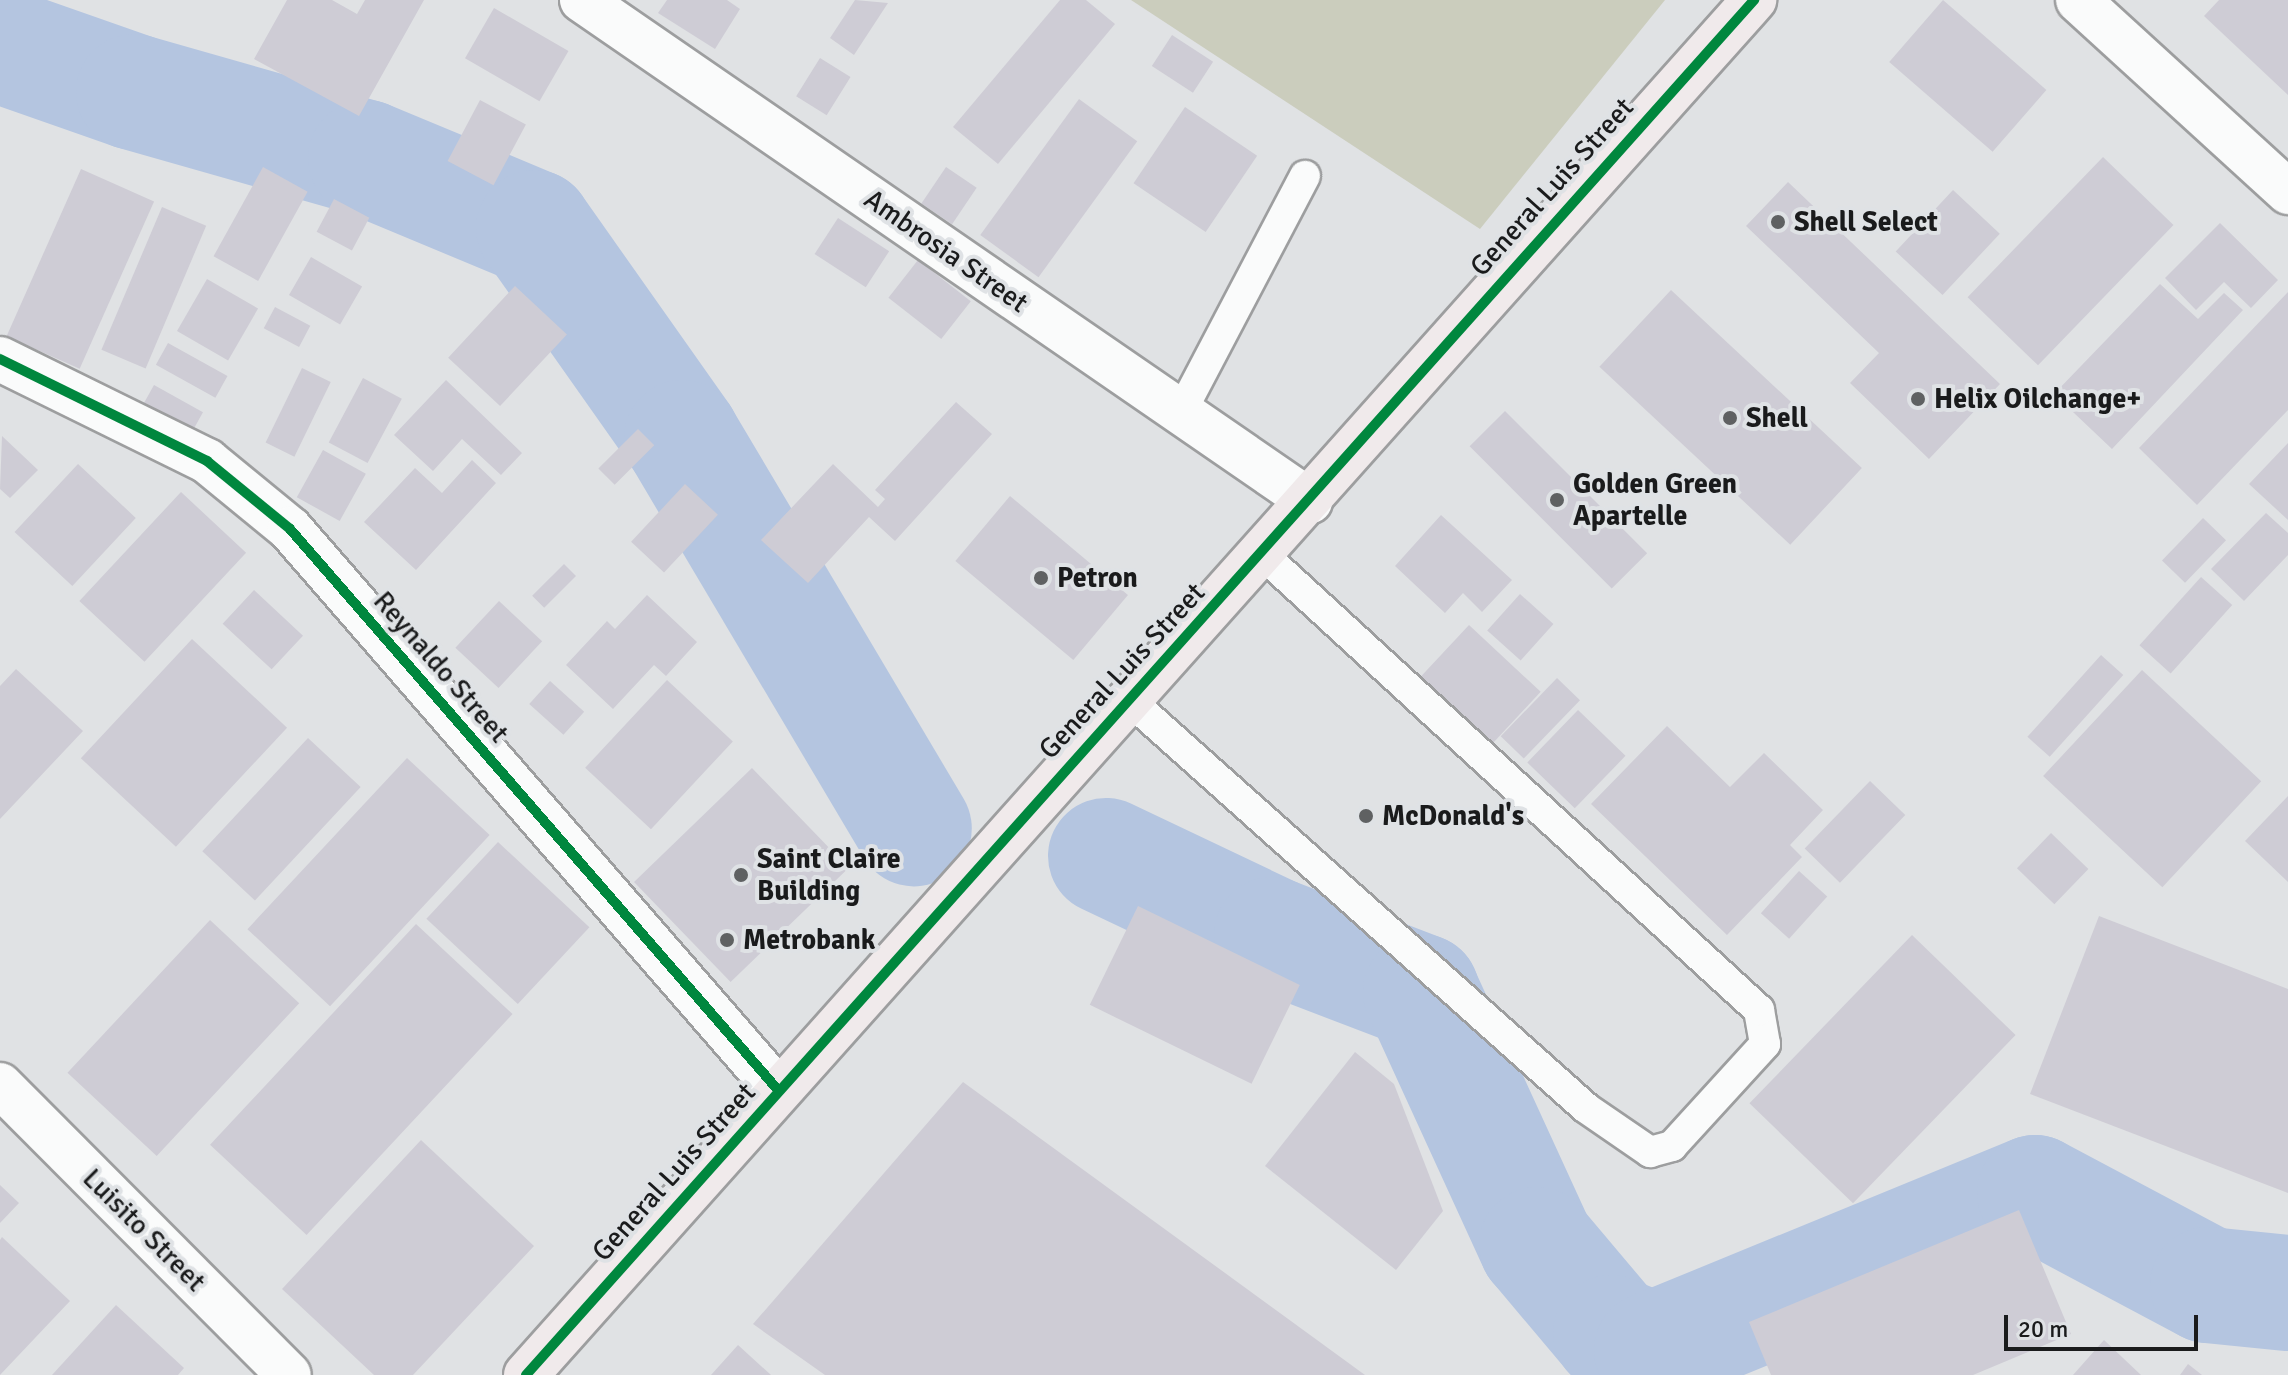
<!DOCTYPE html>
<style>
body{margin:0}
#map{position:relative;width:2288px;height:1375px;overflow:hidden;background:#e0e2e4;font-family:Signika,sans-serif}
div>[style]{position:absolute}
.green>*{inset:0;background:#cbcdbd}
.river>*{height:116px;margin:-58px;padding:0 58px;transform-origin:58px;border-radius:58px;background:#b4c5e0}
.building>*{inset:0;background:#ceccd5;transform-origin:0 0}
.roads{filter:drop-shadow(2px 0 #9d9e9f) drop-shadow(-2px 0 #9d9e9f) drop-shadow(0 2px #9d9e9f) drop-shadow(0 -2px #9d9e9f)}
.lane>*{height:30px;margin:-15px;padding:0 15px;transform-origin:15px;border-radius:15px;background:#fafbfb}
.street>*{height:44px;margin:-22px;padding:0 22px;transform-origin:22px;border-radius:22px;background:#fafbfb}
.secondary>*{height:44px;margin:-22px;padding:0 22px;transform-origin:22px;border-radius:22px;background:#fafbfb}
.primary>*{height:44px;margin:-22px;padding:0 22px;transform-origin:22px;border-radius:22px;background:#f0eaeb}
.cycleway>*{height:10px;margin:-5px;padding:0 5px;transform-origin:5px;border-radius:5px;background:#00873e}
.dots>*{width:22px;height:22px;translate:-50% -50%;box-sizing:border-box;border:4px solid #dfe2e5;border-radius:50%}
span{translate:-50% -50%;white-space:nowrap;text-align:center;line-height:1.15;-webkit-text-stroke:8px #dfe2e5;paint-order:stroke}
.street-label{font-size:28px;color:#1a1b1c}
.poi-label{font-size:28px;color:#1a1b1c;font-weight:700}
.left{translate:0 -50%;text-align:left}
.scale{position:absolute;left:2004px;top:1315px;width:194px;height:36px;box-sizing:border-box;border:4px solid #1a1b1c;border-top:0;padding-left:10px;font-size:24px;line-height:28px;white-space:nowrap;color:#1a1b1c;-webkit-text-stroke:6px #dfe2e5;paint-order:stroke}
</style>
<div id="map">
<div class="green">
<i style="clip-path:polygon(1131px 0,1665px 0,1480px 229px)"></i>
</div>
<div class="river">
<i style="left:0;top:45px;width:142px;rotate:19.3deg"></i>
<i style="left:134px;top:92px;width:241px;rotate:15.9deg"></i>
<i style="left:366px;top:158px;width:182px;rotate:22.6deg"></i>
<i style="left:534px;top:228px;width:257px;rotate:54.8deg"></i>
<i style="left:682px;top:438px;width:454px;rotate:59.3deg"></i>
<i style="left:1106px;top:856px;width:184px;rotate:25.4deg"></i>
<i style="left:1272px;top:935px;width:160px;rotate:20.9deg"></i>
<i style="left:1421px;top:992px;width:278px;rotate:65.4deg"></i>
<i style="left:1537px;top:1245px;width:115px;rotate:49.9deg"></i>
<i style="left:1611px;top:1333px;width:44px;rotate:22.5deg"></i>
<i style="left:1652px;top:1350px;width:414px;rotate:-22.3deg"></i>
<i style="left:2035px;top:1193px;width:196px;rotate:28deg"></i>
<i style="left:2208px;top:1285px;width:80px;rotate:5.7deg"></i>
</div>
<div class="building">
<i style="clip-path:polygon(287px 0,332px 0,357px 14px,365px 0,424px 0,359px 116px,254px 59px)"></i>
<i style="clip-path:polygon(667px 0,727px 0,740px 9px,715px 49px,658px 13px)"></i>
<i style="clip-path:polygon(855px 0,888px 3px,854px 55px,830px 38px)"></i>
<i style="clip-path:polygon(1060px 0,1086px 0,1115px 24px,998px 164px,953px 127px)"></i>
<i style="left:1943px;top:0;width:137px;height:82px;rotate:41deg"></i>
<i style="clip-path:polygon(2219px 0,2288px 0,2288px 95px,2204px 16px)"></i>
<i style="left:494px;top:8px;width:86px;height:58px;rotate:30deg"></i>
<i style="left:1172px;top:35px;width:49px;height:37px;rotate:33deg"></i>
<i style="left:820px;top:58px;width:36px;height:45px;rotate:32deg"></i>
<i style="left:1079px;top:99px;width:72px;height:168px;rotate:36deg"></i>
<i style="left:480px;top:100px;width:52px;height:69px;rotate:28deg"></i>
<i style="left:1185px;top:107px;width:87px;height:92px;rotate:34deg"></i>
<i style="left:2103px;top:157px;width:98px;height:195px;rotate:44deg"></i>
<i style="left:263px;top:167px;width:51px;height:102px;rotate:29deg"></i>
<i style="left:946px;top:167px;width:37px;height:44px;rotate:34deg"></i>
<i style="left:81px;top:169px;width:80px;height:183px;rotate:24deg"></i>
<i style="clip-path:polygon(1788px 182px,2000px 384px,1929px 459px,1850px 383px,1879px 353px,1746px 226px)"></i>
<i style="left:1953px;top:190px;width:64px;height:84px;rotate:43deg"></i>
<i style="left:334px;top:199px;width:40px;height:37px;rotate:28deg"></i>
<i style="left:162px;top:207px;width:48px;height:155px;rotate:23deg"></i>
<i style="left:838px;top:218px;width:61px;height:43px;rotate:33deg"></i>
<i style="clip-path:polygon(2220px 223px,2278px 280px,2251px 308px,2224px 282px,2196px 310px,2165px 278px)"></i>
<i style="left:311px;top:257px;width:59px;height:44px;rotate:30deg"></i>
<i style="left:918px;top:260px;width:67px;height:48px;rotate:38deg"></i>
<i style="left:207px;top:279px;width:59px;height:60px;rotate:30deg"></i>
<i style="clip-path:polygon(2160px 284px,2198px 319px,2224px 293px,2243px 310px,2112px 449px,2054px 394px)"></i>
<i style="left:515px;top:286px;width:71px;height:98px;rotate:43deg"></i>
<i style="left:1671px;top:290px;width:261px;height:105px;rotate:43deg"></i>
<i style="clip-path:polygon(2288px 292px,2288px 410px,2197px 505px,2139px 448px)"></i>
<i style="left:275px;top:307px;width:40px;height:24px;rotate:28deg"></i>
<i style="left:168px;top:343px;width:68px;height:25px;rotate:29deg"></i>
<i style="left:302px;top:368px;width:32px;height:83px;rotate:26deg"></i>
<i style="left:363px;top:378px;width:44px;height:73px;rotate:28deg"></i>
<i style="clip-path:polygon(446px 380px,522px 453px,501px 475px,462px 439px,433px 471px,394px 435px)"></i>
<i style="left:154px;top:385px;width:56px;height:23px;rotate:29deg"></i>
<i style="clip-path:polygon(956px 402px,992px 434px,895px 541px,869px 517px,808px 583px,761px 540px,833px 464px,878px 507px,885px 499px,875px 490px)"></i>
<i style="left:1505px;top:411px;width:201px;height:50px;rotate:45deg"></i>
<i style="left:638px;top:429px;width:23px;height:56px;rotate:45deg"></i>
<i style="clip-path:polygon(2px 436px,38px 470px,10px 498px,0 489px)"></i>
<i style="clip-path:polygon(2288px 443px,2288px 520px,2249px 484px)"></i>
<i style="left:323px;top:450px;width:49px;height:54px;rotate:29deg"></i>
<i style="clip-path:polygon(472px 460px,496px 483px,416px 570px,364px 522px,415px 468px,442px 493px)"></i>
<i style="left:78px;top:464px;width:79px;height:93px;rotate:43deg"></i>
<i style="left:685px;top:484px;width:45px;height:79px;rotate:43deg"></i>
<i style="left:181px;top:492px;width:89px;height:149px;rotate:43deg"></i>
<i style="left:1010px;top:496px;width:154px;height:85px;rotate:40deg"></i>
<i style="clip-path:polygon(2266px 513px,2288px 533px,2288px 555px,2244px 601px,2211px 569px)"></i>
<i style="clip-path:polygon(1441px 515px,1512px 580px,1482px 612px,1463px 593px,1445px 613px,1395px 566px)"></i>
<i style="left:2203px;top:518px;width:32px;height:59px;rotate:44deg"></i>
<i style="left:564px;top:564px;width:17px;height:45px;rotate:45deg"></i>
<i style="left:2201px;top:577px;width:42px;height:92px;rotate:42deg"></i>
<i style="left:254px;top:590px;width:67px;height:46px;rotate:43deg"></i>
<i style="left:1520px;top:594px;width:45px;height:49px;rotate:42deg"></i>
<i style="clip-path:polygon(647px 595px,697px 642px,666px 676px,654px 665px,613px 709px,566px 665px,607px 621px,615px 629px)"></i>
<i style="left:499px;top:601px;width:59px;height:64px;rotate:43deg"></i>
<i style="left:1469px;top:625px;width:98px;height:76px;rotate:43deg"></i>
<i style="left:192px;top:639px;width:130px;height:163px;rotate:43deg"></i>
<i style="left:2101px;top:655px;width:30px;height:110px;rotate:42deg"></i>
<i style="clip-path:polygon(16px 669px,83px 731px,0 819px,0 686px)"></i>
<i style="left:2142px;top:670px;width:163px;height:145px;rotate:43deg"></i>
<i style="left:1557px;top:678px;width:32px;height:81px;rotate:44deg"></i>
<i style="left:667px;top:680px;width:90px;height:120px;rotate:43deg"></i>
<i style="left:550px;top:681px;width:46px;height:31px;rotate:42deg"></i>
<i style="left:1578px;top:710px;width:66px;height:73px;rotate:44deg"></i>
<i style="clip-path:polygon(1667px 726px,1730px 787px,1764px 753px,1823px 810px,1790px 845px,1802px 857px,1727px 935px,1591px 804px)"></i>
<i style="left:308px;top:738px;width:72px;height:155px;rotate:43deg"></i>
<i style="left:407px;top:758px;width:113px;height:234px;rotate:43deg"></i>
<i style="left:752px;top:768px;width:139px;height:164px;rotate:46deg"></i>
<i style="left:1870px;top:781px;width:49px;height:94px;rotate:44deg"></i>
<i style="clip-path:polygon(2288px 796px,2288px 882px,2245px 841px)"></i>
<i style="left:2051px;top:833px;width:52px;height:49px;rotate:44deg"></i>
<i style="left:498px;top:842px;width:125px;height:105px;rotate:43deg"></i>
<i style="left:1799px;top:871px;width:38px;height:57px;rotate:42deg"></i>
<i style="left:1138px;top:906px;width:180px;height:110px;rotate:26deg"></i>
<i style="clip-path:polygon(2099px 916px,2288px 989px,2288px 1193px,2030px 1094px)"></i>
<i style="left:210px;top:920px;width:122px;height:209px;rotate:43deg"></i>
<i style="left:416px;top:924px;width:132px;height:302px;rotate:43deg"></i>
<i style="left:1912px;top:935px;width:144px;height:234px;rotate:44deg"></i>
<i style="clip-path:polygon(1355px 1052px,1394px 1084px,1443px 1211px,1396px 1270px,1265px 1166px)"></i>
<i style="clip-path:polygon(963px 1082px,1365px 1375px,825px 1375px,753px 1324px)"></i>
<i style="clip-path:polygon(421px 1140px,534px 1246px,413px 1375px,374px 1375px,282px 1289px)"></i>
<i style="clip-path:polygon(0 1185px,19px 1203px,0 1223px)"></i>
<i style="clip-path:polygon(2019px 1210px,2071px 1334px,1973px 1375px,1771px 1375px,1749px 1322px)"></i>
<i style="clip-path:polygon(2px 1237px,70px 1301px,0 1375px,0 1240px)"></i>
<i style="clip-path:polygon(116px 1305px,184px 1368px,178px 1375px,52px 1375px)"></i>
<i style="clip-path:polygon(2104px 1340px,2141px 1375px,2073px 1375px)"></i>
<i style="clip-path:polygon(738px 1345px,771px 1375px,711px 1375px)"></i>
<i style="clip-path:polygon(2188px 1364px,2202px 1375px,2180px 1375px)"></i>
</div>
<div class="roads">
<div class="lane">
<i style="left:1180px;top:414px;width:269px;rotate:-62.3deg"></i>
<i style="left:1127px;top:698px;width:615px;rotate:41.77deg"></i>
<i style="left:1586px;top:1108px;width:78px;rotate:34.5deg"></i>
<i style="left:1650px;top:1152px;width:23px;rotate:-15deg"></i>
<i style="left:1672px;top:1146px;width:138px;rotate:-47.6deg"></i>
<i style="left:1765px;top:1044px;width:35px;rotate:-100deg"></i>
<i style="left:1759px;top:1010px;width:674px;rotate:-137.46deg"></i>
</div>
<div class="street">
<i style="left:0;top:359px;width:231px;rotate:26.2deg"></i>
<i style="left:207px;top:461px;width:107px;rotate:39.3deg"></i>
<i style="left:290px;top:529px;width:744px;rotate:48.98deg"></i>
<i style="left:0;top:1085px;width:409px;rotate:45.1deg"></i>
</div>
<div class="secondary">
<i style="left:582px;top:0;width:884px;rotate:34.54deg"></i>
<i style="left:2078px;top:0;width:285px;rotate:42.4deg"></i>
</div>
<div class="primary">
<i style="left:526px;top:1375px;width:1844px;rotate:-48.23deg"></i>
</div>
</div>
<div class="cycleway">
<i style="left:0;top:359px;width:231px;rotate:26.2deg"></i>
<i style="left:207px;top:461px;width:107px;rotate:39.3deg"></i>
<i style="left:290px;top:529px;width:744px;rotate:48.98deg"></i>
<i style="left:526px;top:1375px;width:1844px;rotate:-48.23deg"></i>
</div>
<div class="dots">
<i style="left:1778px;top:222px;background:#5f6162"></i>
<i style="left:1918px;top:399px;background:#5f6162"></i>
<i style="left:1730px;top:418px;background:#5f6162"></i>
<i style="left:1557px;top:500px;background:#5f6162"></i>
<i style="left:1041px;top:578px;background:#5f6162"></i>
<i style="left:1366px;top:816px;background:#5f6162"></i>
<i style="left:741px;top:875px;background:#5f6162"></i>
<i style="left:727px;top:940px;background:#5f6162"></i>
</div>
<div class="street-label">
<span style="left:1552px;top:187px;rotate:-48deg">General Luis Street</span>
<span style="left:946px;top:251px;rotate:35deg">Ambrosia Street</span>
<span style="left:441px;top:667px;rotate:49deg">Reynaldo Street</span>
<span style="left:1122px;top:671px;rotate:-47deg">General Luis Street</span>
<span style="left:674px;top:1172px;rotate:-48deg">General Luis Street</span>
<span style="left:144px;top:1230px;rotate:45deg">Luisito Street</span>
</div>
<div class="poi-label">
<span class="left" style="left:1794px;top:222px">Shell Select</span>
<span class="left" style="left:1934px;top:399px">Helix Oilchange+</span>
<span class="left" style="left:1746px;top:418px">Shell</span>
<span class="left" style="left:1573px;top:500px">Golden Green<br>Apartelle</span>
<span class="left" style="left:1057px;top:578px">Petron</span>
<span class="left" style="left:1382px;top:816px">McDonald's</span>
<span class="left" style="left:757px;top:875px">Saint Claire<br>Building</span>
<span class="left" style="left:743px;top:940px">Metrobank</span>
</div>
<div class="scale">20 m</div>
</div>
